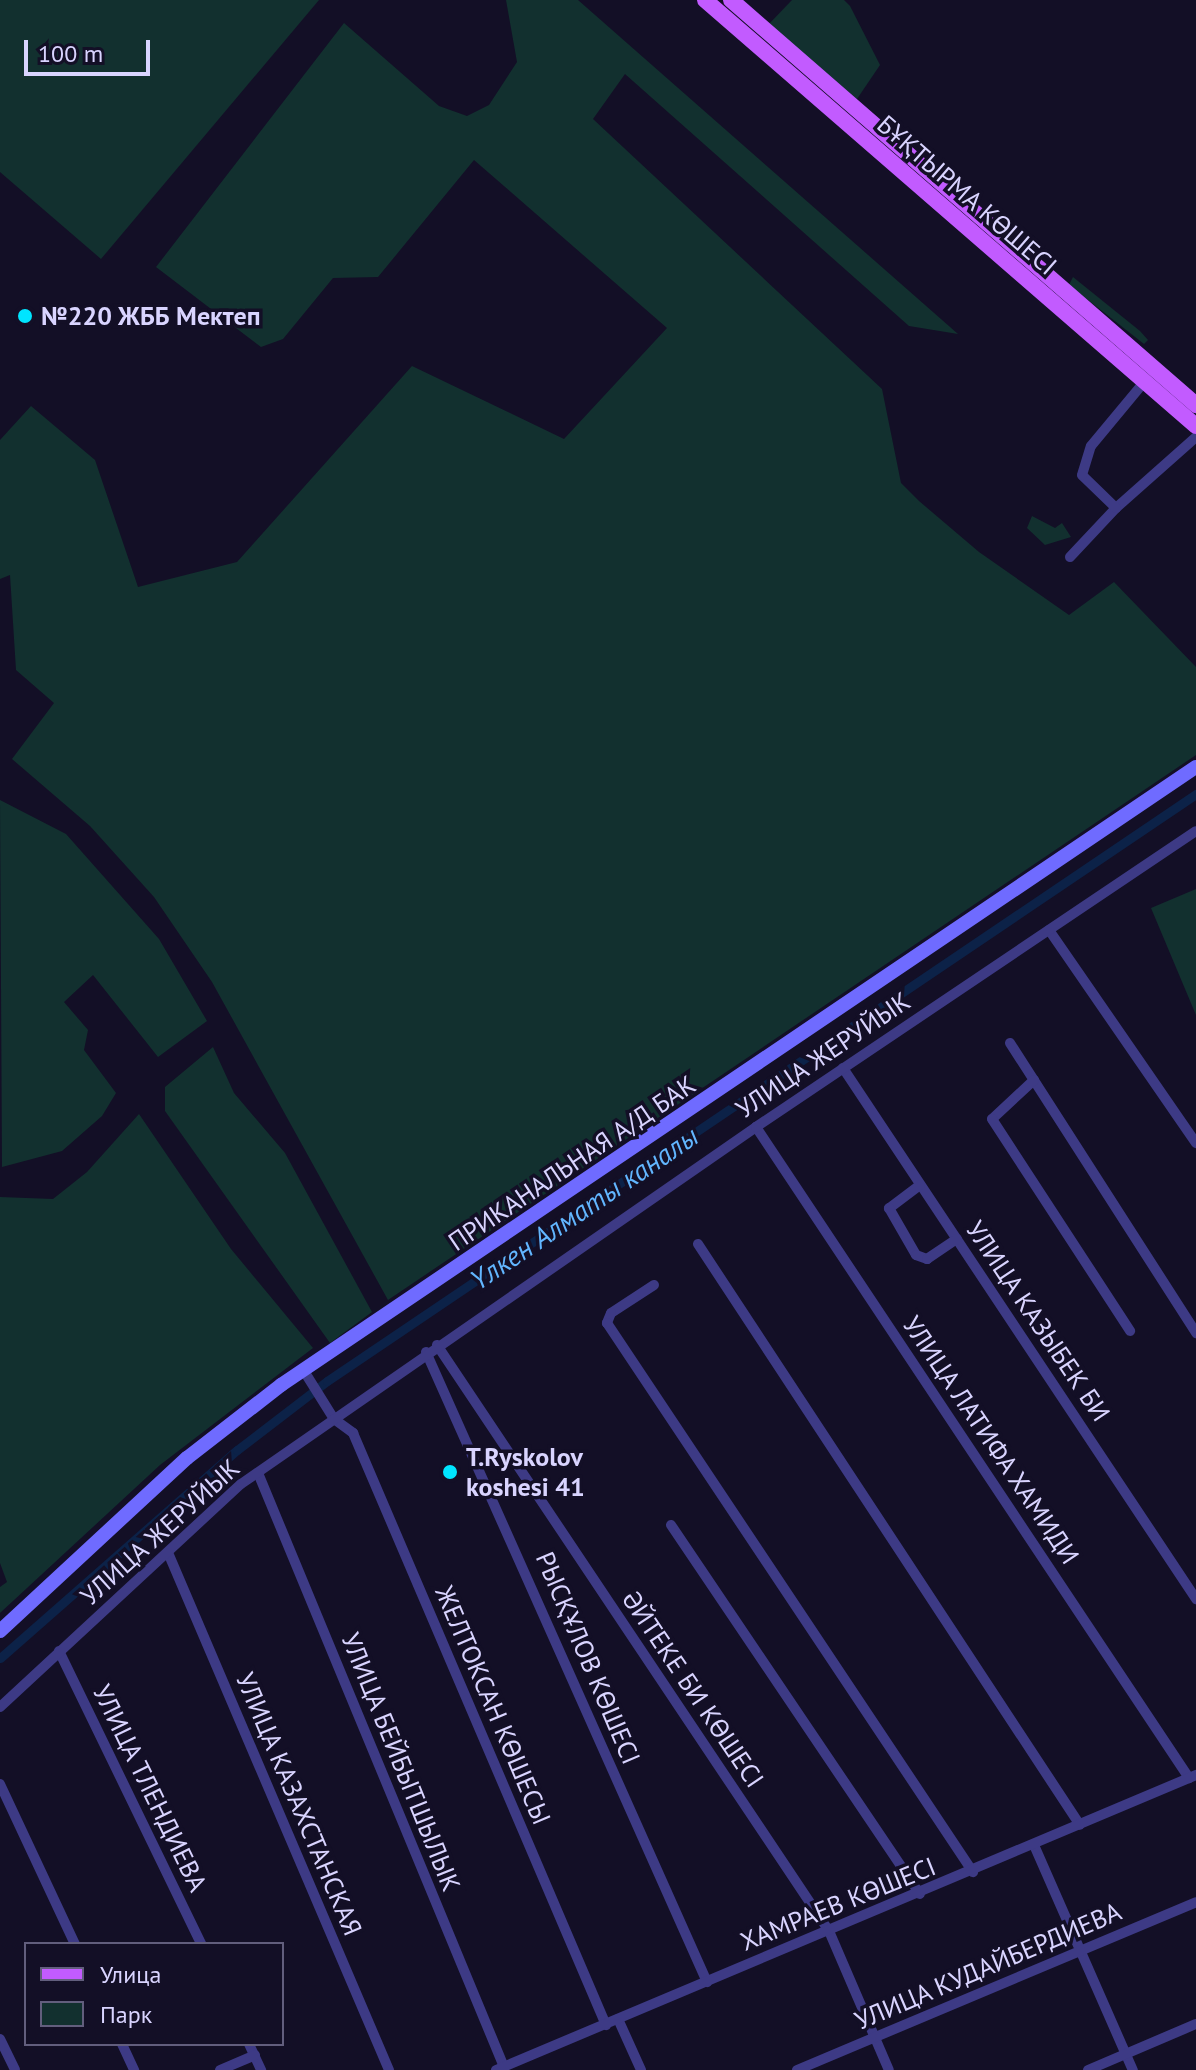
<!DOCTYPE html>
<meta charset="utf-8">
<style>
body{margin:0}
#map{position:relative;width:1196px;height:2070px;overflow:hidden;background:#130f26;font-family:"PT Sans",sans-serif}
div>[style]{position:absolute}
.green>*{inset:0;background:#12302f}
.canal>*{height:9px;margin:-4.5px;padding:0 4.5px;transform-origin:4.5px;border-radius:4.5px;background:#0c2248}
.street>*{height:10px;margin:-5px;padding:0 5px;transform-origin:5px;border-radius:5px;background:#3d3a85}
.secondary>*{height:14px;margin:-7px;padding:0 7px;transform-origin:7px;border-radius:7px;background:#6f6bff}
.primary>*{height:16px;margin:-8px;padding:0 8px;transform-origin:8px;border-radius:8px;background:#c25bff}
.dots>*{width:22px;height:22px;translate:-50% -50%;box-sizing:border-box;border:4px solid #130f26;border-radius:50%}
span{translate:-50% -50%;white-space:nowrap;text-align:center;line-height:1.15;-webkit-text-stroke:7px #130f26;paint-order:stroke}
.street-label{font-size:26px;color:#d9d4ff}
.poi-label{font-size:26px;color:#d9d4ff;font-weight:700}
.left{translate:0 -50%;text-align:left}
.water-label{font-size:28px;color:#62b6ff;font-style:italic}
.legend{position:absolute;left:24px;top:1942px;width:260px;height:104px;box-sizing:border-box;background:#130f26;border:2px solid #625e7d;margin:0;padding:10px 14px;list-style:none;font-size:24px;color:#d9d4ff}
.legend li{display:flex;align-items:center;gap:16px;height:40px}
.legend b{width:40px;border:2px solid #625e7d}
.scale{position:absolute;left:24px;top:40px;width:126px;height:36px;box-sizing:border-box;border:4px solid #d9d4ff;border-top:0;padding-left:10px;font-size:24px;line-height:28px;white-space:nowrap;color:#d9d4ff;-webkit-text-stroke:6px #130f26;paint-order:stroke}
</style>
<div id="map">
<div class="green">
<i style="clip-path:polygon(0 0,319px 0,101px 259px,0 172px)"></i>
<i style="clip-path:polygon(506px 0,578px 0,958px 334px,909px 326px,625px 74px,593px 119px,882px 389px,901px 483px,919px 501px,979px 552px,1069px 615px,1114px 582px,1196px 667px,1196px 755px,388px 1300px,212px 982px,154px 897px,90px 826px,12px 759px,54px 703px,16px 670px,10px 575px,0 579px,0 440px,31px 406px,95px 460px,138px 587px,237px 562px,412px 366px,564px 439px,667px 328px,474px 160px,378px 277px,333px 278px,283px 339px,261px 347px,156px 267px,344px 23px,439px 106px,467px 116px,489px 105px,517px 62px)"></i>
<i style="clip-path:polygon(792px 0,844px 0,850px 6px,880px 65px,857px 99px,768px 25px)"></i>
<i style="clip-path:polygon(1073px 277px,1140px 331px,1148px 340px,1144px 344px,1069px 285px)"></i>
<i style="clip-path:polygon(1032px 516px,1055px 528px,1062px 523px,1071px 537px,1045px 545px,1027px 528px)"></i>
<i style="clip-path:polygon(0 800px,66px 834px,159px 939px,207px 1021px,158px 1057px,93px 975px,64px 1002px,88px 1030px,84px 1050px,116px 1093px,102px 1116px,62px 1151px,2px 1167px)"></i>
<i style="clip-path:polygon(1196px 889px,1196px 1015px,1151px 908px)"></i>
<i style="clip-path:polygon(213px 1047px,234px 1093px,285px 1153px,372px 1312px,330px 1343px,165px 1111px,165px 1087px)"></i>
<i style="clip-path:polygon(139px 1114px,231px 1249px,313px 1348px,160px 1465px,0 1613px,0 1587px,7px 1582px,0 1563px,0 1197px,53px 1199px,87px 1172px)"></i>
</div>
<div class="canal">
<i style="left:0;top:1658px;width:315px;rotate:-41.3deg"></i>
<i style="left:237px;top:1450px;width:113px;rotate:-37.5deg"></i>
<i style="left:327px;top:1381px;width:1049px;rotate:-34.04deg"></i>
</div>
<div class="street">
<i style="left:1116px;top:508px;width:107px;rotate:-41.6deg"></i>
<i style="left:1070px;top:557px;width:67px;rotate:-46.8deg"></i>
<i style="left:1116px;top:508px;width:47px;rotate:-135.9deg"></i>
<i style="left:1082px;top:475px;width:30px;rotate:-73deg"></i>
<i style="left:1091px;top:446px;width:85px;rotate:-50.3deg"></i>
<i style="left:1049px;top:930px;width:259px;rotate:55.4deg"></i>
<i style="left:1010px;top:1043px;width:345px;rotate:57.3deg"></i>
<i style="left:843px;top:1068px;width:638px;rotate:56.38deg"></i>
<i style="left:1034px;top:1080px;width:57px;rotate:137.1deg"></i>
<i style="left:992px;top:1119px;width:253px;rotate:56.9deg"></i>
<i style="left:756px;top:1127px;width:782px;rotate:56.37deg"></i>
<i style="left:920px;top:1185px;width:39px;rotate:143deg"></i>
<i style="left:889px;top:1208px;width:54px;rotate:60.1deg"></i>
<i style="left:916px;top:1255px;width:12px;rotate:20deg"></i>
<i style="left:927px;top:1259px;width:36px;rotate:-34deg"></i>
<i style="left:698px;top:1244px;width:695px;rotate:56.68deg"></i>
<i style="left:654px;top:1285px;width:51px;rotate:146.9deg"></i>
<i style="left:611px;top:1313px;width:11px;rotate:112deg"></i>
<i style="left:607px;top:1323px;width:660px;rotate:56.31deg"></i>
<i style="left:437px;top:1345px;width:705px;rotate:56.22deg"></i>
<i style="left:829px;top:1931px;width:151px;rotate:66.7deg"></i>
<i style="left:426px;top:1352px;width:690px;rotate:65.96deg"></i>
<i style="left:304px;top:1371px;width:57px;rotate:58deg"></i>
<i style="left:334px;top:1419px;width:24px;rotate:36deg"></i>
<i style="left:353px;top:1433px;width:644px;rotate:66.86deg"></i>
<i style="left:258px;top:1473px;width:643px;rotate:67.5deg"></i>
<i style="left:671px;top:1525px;width:445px;rotate:56deg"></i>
<i style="left:169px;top:1555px;width:560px;rotate:66.87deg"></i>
<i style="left:59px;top:1651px;width:326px;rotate:64.1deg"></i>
<i style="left:0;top:1707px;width:328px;rotate:-42.8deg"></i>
<i style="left:241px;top:1484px;width:627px;rotate:-34.73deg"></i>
<i style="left:756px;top:1127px;width:530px;rotate:-33.93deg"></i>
<i style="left:0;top:1784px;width:177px;rotate:64.9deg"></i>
<i style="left:1034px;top:1845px;width:246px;rotate:66.3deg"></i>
<i style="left:618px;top:2019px;width:56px;rotate:65.7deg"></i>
<i style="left:0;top:2039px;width:34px;rotate:64deg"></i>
<i style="left:122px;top:2044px;width:29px;rotate:65deg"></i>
<i style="left:249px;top:2044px;width:29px;rotate:65deg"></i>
<i style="left:220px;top:2070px;width:38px;rotate:-23deg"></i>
<i style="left:496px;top:2070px;width:760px;rotate:-22.85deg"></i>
<i style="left:797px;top:2070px;width:433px;rotate:-22.8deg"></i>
<i style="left:1088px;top:2070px;width:117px;rotate:-23.1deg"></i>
</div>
<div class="secondary">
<i style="left:0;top:1631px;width:255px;rotate:-42.8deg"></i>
<i style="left:187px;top:1458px;width:119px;rotate:-37.8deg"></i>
<i style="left:281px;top:1385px;width:1104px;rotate:-34.04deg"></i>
</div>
<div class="primary">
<i style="left:705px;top:0;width:650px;rotate:40.95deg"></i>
<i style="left:731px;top:0;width:617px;rotate:41.05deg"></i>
</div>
<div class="dots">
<i style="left:25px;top:316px;background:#00e5ff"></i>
<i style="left:450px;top:1472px;background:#00e5ff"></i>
</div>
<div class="street-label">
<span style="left:967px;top:195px;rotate:41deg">БҰҚТЫРМА КӨШЕСІ</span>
<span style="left:823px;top:1055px;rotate:-34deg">УЛИЦА ЖЕРУЙЫК</span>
<span style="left:572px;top:1163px;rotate:-34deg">ПРИКАНАЛЬНАЯ А/Д БАК</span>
<span style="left:1038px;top:1321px;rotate:56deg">УЛИЦА КАЗЫБЕК БИ</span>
<span style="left:991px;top:1440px;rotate:56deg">УЛИЦА ЛАТИФА ХАМИДИ</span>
<span style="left:160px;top:1532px;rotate:-42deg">УЛИЦА ЖЕРУЙЫК</span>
<span style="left:588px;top:1658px;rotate:67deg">РЫСҚҰЛОВ КӨШЕСІ</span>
<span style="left:693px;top:1689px;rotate:56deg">ӘЙТЕКЕ БИ КӨШЕСІ</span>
<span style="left:493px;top:1705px;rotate:67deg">ЖЕЛТОКСАН КӨШЕСЫ</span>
<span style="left:401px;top:1762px;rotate:68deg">УЛИЦА БЕЙБЫТШЫЛЫК</span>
<span style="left:150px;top:1788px;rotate:64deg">УЛИЦА ТЛЕНДИЕВА</span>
<span style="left:299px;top:1804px;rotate:67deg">УЛИЦА КАЗАХСТАНСКАЯ</span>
<span style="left:838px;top:1904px;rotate:-22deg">ХАМРАЕВ КӨШЕСІ</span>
<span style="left:988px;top:1966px;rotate:-23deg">УЛИЦА КУДАЙБЕРДИЕВА</span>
</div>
<div class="poi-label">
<span class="left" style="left:41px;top:316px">№220 ЖББ Мектеп</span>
<span class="left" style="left:466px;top:1472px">T.Ryskolov<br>koshesi 41</span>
</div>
<div class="water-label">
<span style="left:584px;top:1208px;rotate:-34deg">Үлкен Алматы каналы</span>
</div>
<ul class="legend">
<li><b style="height:10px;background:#c25bff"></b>Улица</li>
<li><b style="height:22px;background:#12302f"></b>Парк</li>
</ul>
<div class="scale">100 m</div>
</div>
